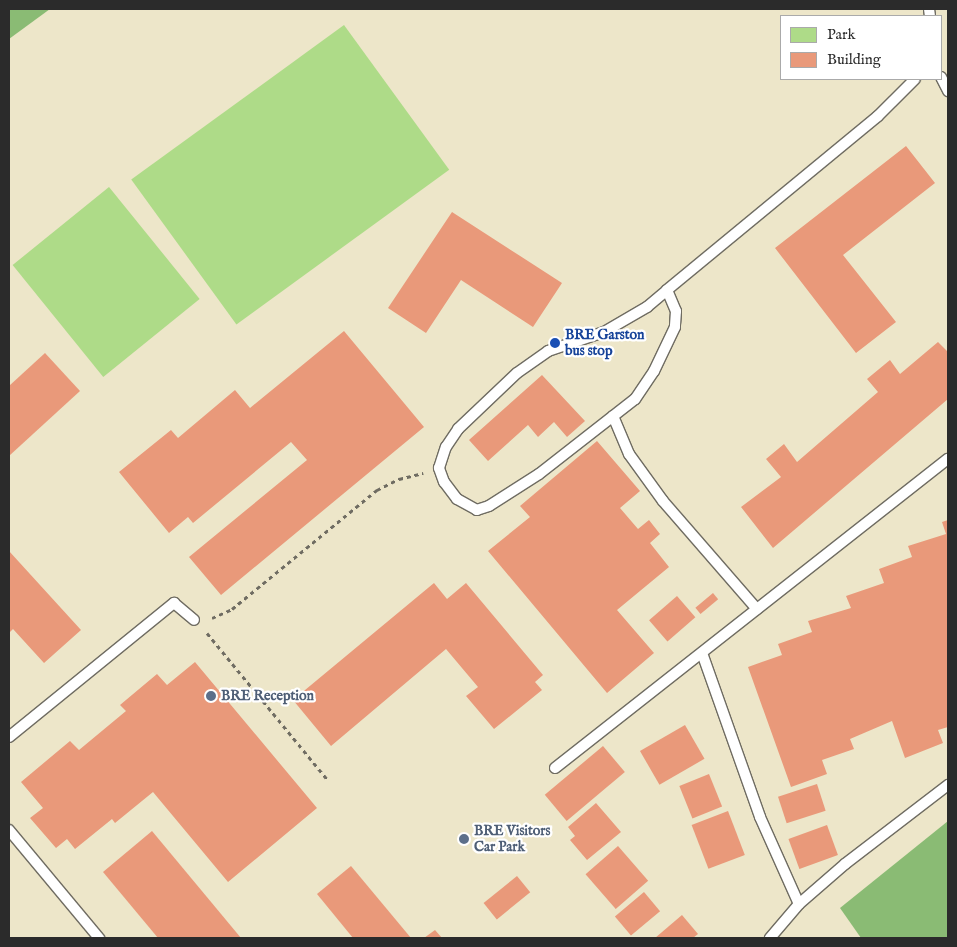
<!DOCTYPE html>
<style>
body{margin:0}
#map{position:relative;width:957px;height:947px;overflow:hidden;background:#ede6c9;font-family:"IM FELL English",serif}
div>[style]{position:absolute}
.green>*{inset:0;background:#aedb88;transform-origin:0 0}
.forest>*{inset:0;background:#8abb74}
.building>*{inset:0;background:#e9997a;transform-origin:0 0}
.path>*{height:3px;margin-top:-1.5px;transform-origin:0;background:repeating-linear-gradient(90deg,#6f6c62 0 4px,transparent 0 8px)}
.roads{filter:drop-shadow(1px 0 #6f6c62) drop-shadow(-1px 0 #6f6c62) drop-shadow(0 1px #6f6c62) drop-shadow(0 -1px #6f6c62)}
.service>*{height:10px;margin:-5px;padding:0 5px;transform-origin:5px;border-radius:5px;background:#fff}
.dots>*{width:14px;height:14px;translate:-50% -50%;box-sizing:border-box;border:2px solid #fff;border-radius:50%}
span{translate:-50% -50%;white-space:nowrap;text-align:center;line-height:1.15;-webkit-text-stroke:4.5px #fff;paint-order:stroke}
.transit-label{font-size:14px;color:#164399;font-weight:700}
.left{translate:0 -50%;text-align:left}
.service-label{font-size:14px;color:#4e5e75;font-weight:700}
.frame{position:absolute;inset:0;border:10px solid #2b2b2b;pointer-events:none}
.legend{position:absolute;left:780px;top:15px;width:162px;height:65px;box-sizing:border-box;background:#fff;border:1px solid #aaa;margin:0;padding:6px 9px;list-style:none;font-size:15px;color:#2b2b2b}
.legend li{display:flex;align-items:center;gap:10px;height:25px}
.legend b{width:25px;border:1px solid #aaa}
</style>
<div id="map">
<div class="green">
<i style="left:344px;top:25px;width:179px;height:263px;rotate:54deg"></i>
<i style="left:109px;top:187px;width:144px;height:124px;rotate:51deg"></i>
</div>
<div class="forest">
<i style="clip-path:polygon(9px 9px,50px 9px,9px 39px)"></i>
<i style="clip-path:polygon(948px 821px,948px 938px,861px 938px,840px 908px)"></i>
</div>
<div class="building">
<i style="clip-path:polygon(906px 146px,935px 183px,843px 255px,896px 322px,856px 353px,775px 248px)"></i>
<i style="clip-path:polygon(452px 212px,562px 283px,533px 327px,461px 280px,426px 333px,388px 308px)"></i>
<i style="clip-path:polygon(344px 331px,424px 427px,221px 595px,189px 557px,307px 460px,291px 442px,193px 523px,188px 517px,169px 533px,119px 472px,171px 430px,178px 438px,235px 390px,250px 408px)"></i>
<i style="clip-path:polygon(938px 342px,948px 352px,948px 399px,773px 548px,741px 507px,781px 477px,766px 459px,784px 444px,797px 462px,878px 392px,867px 379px,890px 360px,900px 374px)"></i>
<i style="clip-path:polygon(45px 353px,80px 391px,9px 456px,9px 386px)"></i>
<i style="clip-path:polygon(542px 375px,585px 421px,567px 437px,554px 422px,538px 437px,528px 425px,488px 461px,469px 440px)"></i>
<i style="clip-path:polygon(597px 441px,640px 491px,620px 508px,638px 529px,649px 520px,660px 534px,650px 543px,669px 567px,617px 610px,654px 653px,607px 693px,488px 551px,530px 517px,520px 506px)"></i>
<i style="clip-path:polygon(948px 520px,948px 727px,938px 730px,943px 743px,905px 758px,892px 721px,850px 739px,854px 749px,822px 760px,827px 774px,791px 787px,748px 667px,782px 655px,778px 644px,812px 632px,808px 621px,851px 608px,846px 596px,884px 583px,879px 569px,912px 557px,908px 546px,946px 534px,942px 522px)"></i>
<i style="clip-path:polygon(9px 551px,81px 630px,44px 663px,13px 629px,9px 633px)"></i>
<i style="clip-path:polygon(434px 583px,447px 599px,466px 583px,543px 675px,535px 682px,542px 690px,494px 729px,466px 696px,478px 687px,446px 649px,331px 746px,293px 700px)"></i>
<i style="left:713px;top:593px;width:8px;height:23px;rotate:50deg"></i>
<i style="left:677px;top:596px;width:28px;height:37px;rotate:49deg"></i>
<i style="clip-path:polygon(195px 662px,317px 808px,228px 882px,153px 792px,115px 823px,112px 819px,75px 849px,67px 839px,56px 848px,30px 818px,43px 808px,21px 782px,70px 741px,79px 750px,126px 711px,120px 705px,157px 674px,167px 685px)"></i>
<i style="left:685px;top:725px;width:39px;height:52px;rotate:60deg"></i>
<i style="left:603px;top:746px;width:34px;height:76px;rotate:50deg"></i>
<i style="left:709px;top:774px;width:35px;height:32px;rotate:68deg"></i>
<i style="left:817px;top:784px;width:28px;height:41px;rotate:72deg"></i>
<i style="clip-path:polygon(596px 803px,621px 832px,587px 860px,570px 840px,575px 836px,568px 827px)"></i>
<i style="left:728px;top:811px;width:47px;height:39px;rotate:69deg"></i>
<i style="left:827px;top:825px;width:32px;height:41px;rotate:70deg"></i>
<i style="clip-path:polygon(152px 831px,241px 938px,158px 938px,103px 872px)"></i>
<i style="left:618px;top:846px;width:46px;height:43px;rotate:49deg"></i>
<i style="clip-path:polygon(351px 866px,411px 938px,353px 938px,317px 894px)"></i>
<i style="left:517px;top:876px;width:21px;height:43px;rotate:51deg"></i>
<i style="left:644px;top:892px;width:25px;height:38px;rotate:50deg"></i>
<i style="clip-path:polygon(682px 915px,698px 934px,693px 938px,655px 938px)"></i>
<i style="clip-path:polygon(435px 930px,442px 938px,424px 938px)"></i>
</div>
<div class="path">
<i style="left:212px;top:618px;width:22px;rotate:-24deg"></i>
<i style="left:232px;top:609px;width:188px;rotate:-39.4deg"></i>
<i style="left:377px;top:490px;width:25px;rotate:-27deg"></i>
<i style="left:399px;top:479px;width:25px;rotate:-14deg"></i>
<i style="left:207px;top:633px;width:189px;rotate:50.6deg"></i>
</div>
<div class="roads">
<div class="service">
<i style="left:929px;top:9px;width:7px;rotate:82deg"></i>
<i style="left:941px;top:77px;width:16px;rotate:63deg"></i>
<i style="left:667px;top:290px;width:23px;rotate:67deg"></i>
<i style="left:676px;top:311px;width:16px;rotate:94deg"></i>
<i style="left:675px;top:327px;width:49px;rotate:115.5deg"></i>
<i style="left:654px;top:371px;width:34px;rotate:124deg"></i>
<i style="left:635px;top:399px;width:122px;rotate:142deg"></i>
<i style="left:539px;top:474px;width:59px;rotate:147.4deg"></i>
<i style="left:489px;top:506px;width:13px;rotate:162deg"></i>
<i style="left:477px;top:510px;width:23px;rotate:-151deg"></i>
<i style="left:457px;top:499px;width:21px;rotate:-127deg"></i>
<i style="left:444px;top:482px;width:15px;rotate:-110deg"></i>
<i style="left:439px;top:468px;width:22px;rotate:-72deg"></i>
<i style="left:446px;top:447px;width:22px;rotate:-56deg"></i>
<i style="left:458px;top:429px;width:81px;rotate:-43.5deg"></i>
<i style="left:517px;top:373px;width:38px;rotate:-35deg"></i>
<i style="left:548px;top:351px;width:59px;rotate:-18.7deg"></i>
<i style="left:604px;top:332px;width:50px;rotate:-30.2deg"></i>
<i style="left:647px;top:307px;width:26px;rotate:-40deg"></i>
<i style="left:667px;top:290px;width:273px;rotate:-39.5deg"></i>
<i style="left:878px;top:116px;width:52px;rotate:-45deg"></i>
<i style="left:613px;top:416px;width:41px;rotate:67.2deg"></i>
<i style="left:629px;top:454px;width:58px;rotate:54.1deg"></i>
<i style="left:663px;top:501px;width:143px;rotate:49deg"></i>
<i style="left:702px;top:653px;width:174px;rotate:70.5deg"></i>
<i style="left:760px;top:817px;width:95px;rotate:65.9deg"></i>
<i style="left:799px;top:904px;width:45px;rotate:130.5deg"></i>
<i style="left:9px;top:737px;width:213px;rotate:-39.1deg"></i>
<i style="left:174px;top:603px;width:26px;rotate:40deg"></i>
<i style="left:555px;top:768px;width:500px;rotate:-38.2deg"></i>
<i style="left:9px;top:830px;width:141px;rotate:50.2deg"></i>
<i style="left:799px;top:904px;width:61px;rotate:-41deg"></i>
<i style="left:845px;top:864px;width:130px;rotate:-37.5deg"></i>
</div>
</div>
<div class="dots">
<i style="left:555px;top:343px;background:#1a4fb4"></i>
<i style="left:211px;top:696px;background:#5c6f8a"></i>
<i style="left:464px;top:839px;background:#5c6f8a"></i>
</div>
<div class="transit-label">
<span class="left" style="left:565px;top:343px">BRE Garston<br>bus stop</span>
</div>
<div class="service-label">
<span class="left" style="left:221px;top:696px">BRE Reception</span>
<span class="left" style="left:474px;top:839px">BRE Visitors<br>Car Park</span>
</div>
<div class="frame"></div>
<ul class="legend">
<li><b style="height:14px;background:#aedb88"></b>Park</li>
<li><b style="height:14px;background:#e9997a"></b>Building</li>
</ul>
</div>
